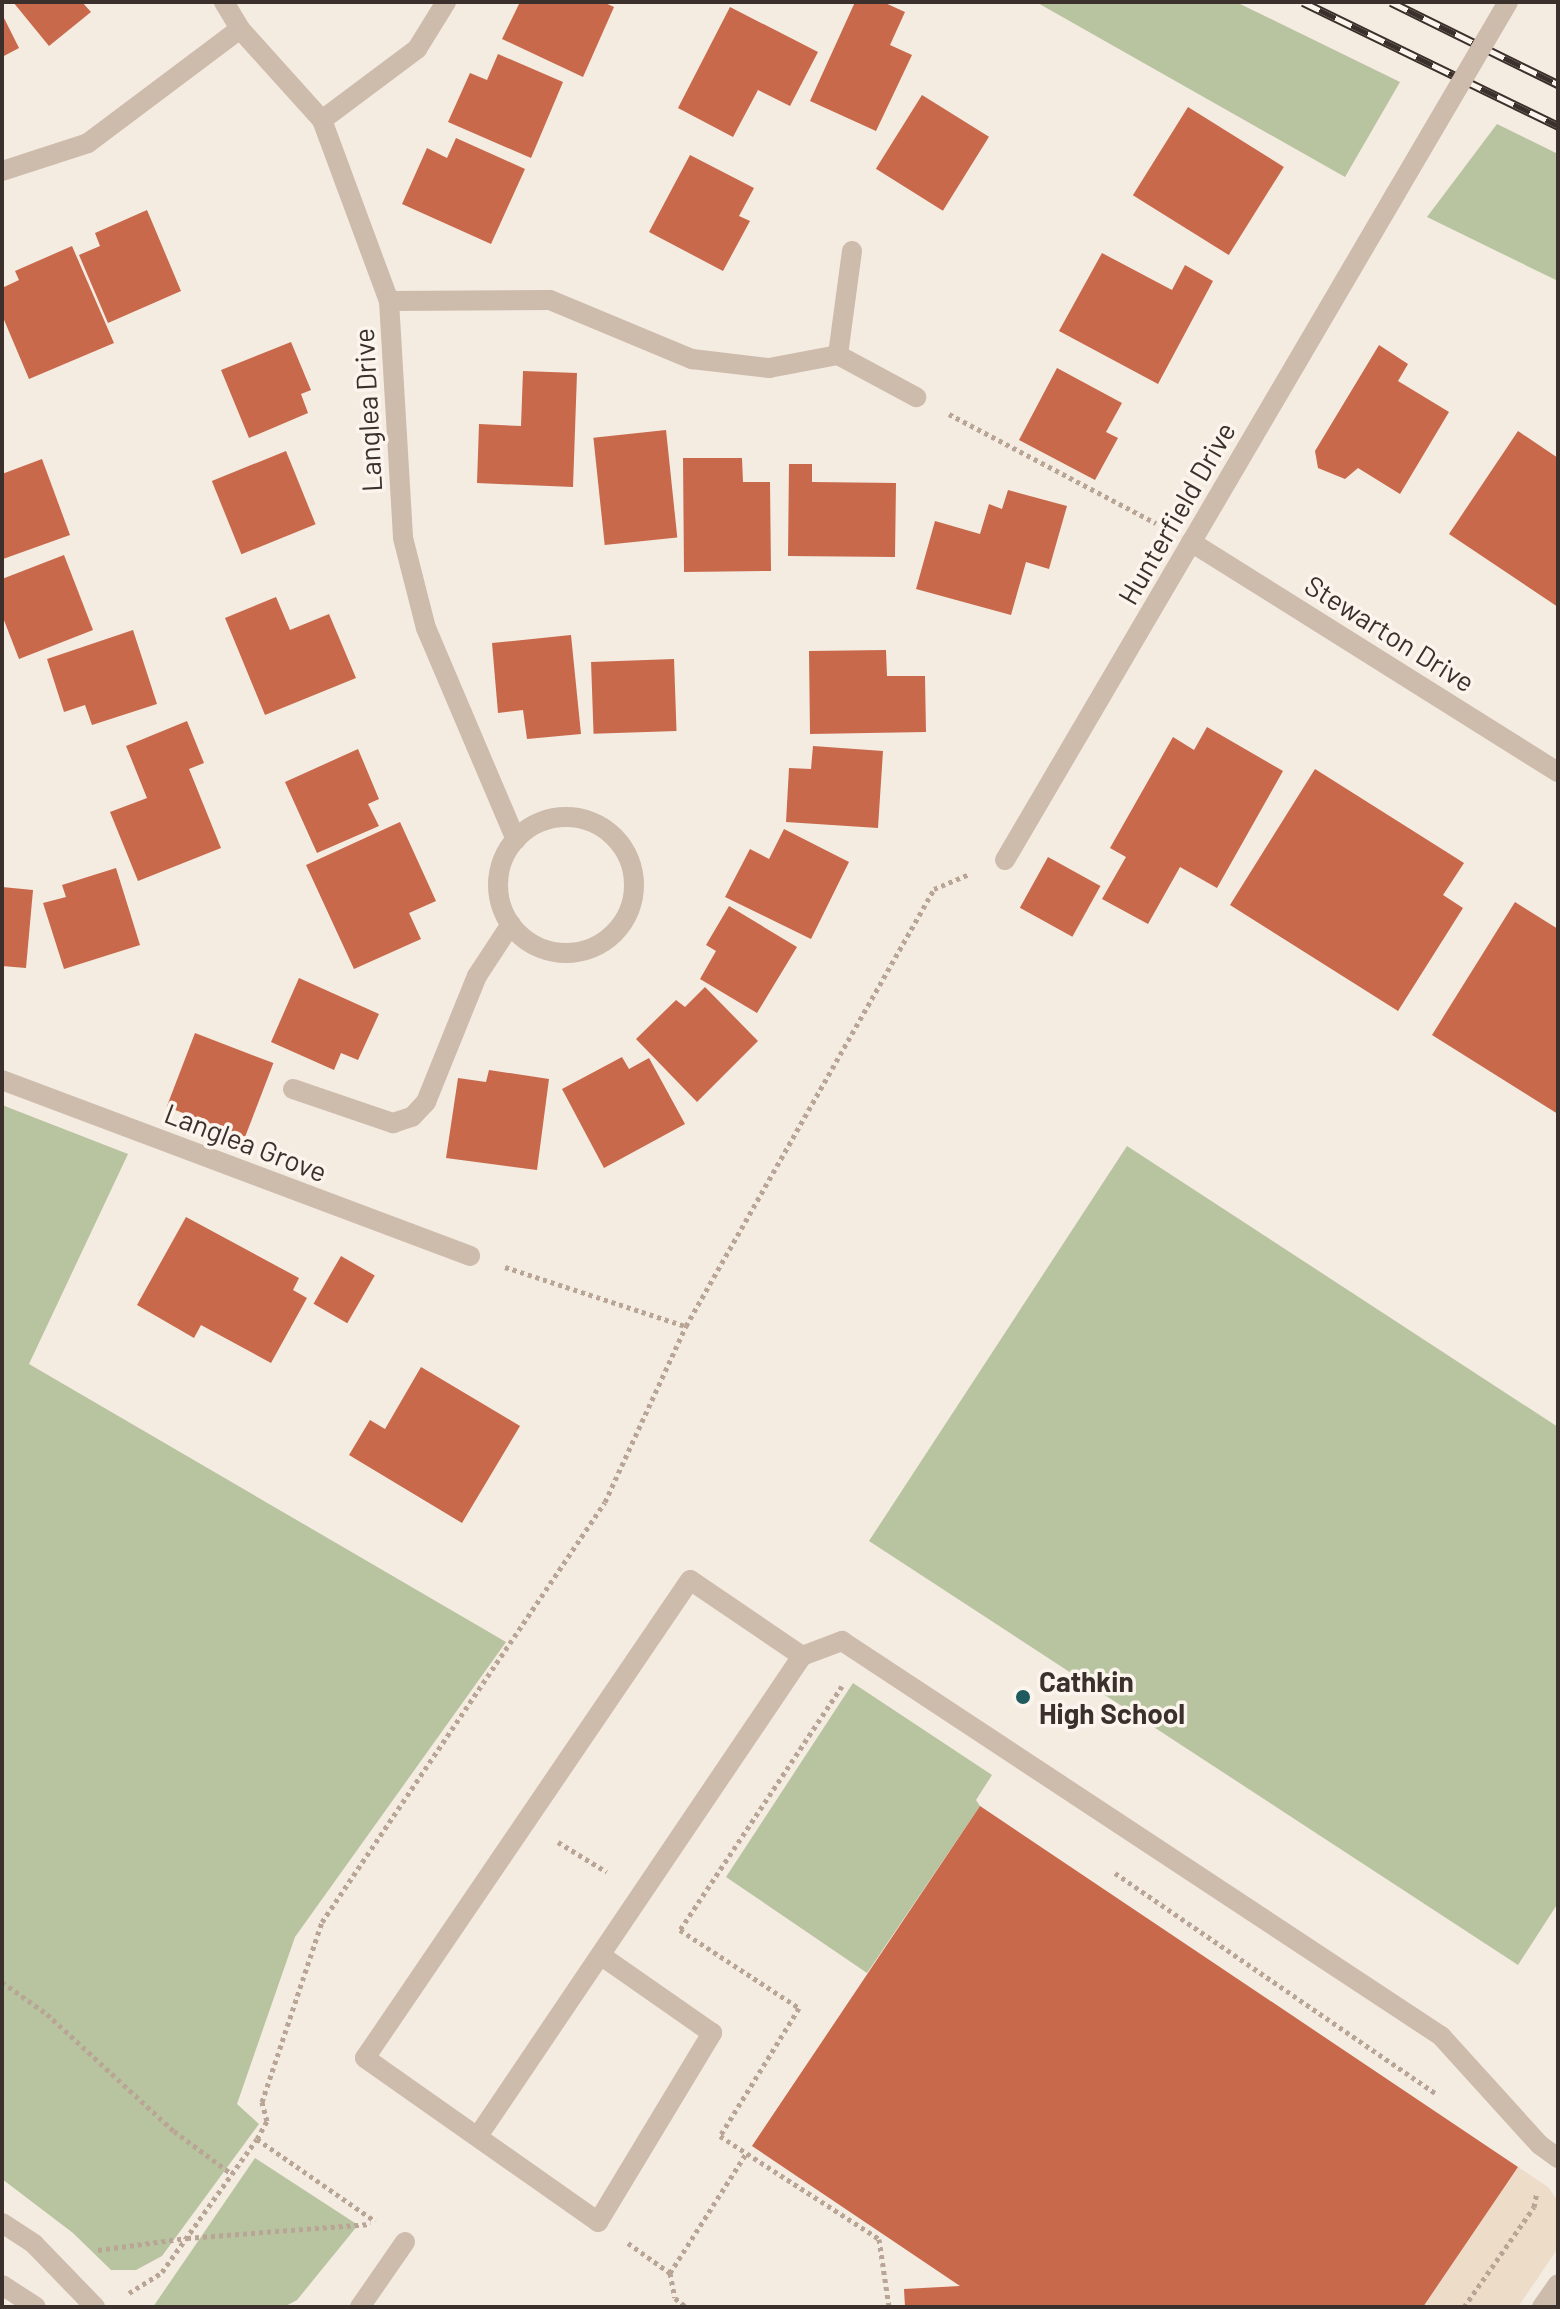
<!DOCTYPE html>
<style>
body{margin:0}
#map{position:relative;width:1560px;height:2309px;overflow:hidden;background:#f4ebe1;font-family:Barlow,sans-serif}
div>[style]{position:absolute}
.green>*{inset:0;background:#b8c4a0}
.plaza>*{inset:0;background:#ecdcc8}
.building>*{inset:0;background:#c8694b;transform-origin:0 0}
.path>*{height:5px;margin-top:-2.5px;transform-origin:0;background:repeating-linear-gradient(90deg,#b9a596 0 4px,transparent 0 8px)}
.service>*{height:20px;margin:-10px;padding:0 10px;transform-origin:10px;border-radius:10px;background:#cdbbac}
.minor>*{height:20px;margin:-10px;padding:0 10px;transform-origin:10px;border-radius:10px;background:#cdbbac}
.minor>.ring{margin:-10px;padding:0;box-sizing:content-box;background:none;border:20px solid #cdbbac;border-radius:50%}
.rail>*{height:9px;margin-top:-4.5px;transform-origin:0;background:repeating-linear-gradient(90deg,#fbf5ee 0 18px,#3b302b 0 36px);box-sizing:border-box;border-block:2px solid #3b302b}
.minor-bridge>*{height:20px;margin:-10px;padding:0 10px;transform-origin:10px;border-radius:10px;background:#cdbbac}
.dots>*{width:22px;height:22px;translate:-50% -50%;box-sizing:border-box;border:4px solid #fbf5ee;border-radius:50%}
span{translate:-50% -50%;white-space:nowrap;text-align:center;line-height:1.15;-webkit-text-stroke:7px #fbf5ee;paint-order:stroke}
.street-label{font-size:28px;color:#3b302b}
.poi-label{font-size:28px;color:#3b302b;font-weight:700}
.left{translate:0 -50%;text-align:left}
.frame{position:absolute;inset:0;border:4px solid #3b302b;pointer-events:none}
</style>
<div id="map">
<div class="green">
<i style="clip-path:polygon(1036px 2px,1236px 2px,1400px 82px,1345px 177px)"></i>
<i style="clip-path:polygon(1497px 124px,1558px 154px,1558px 281px,1427px 217px)"></i>
<i style="clip-path:polygon(2px 1105px,128px 1154px,29px 1364px,506px 1642px,295px 1937px,237px 2104px,259px 2124px,162px 2256px,136px 2270px,111px 2270px,73px 2233px,2px 2179px)"></i>
<i style="clip-path:polygon(1127px 1146px,1558px 1427px,1558px 1903px,1518px 1965px,869px 1541px)"></i>
<i style="clip-path:polygon(853px 1683px,992px 1775px,976px 1800px,980px 1806px,867px 1973px,726px 1877px)"></i>
<i style="clip-path:polygon(255px 2158px,358px 2225px,297px 2300px,284px 2307px,153px 2307px)"></i>
</div>
<div class="plaza">
<i style="clip-path:polygon(1518px 2167px,1548px 2187px,1558px 2201px,1558px 2248px,1518px 2307px,1423px 2307px)"></i>
</div>
<div class="building">
<i style="clip-path:polygon(13px 2px,82px 2px,91px 12px,49px 46px)"></i>
<i style="clip-path:polygon(520px 2px,603px 2px,614px 7px,583px 77px,502px 39px)"></i>
<i style="clip-path:polygon(855px 2px,883px 2px,905px 12px,890px 45px,912px 55px,876px 131px,810px 101px)"></i>
<i style="clip-path:polygon(730px 7px,818px 52px,790px 106px,758px 90px,733px 137px,678px 108px)"></i>
<i style="clip-path:polygon(2px 14px,19px 48px,2px 57px)"></i>
<i style="clip-path:polygon(498px 54px,563px 82px,531px 158px,448px 122px,470px 73px,487px 80px)"></i>
<i style="left:922px;top:95px;width:79px;height:87px;rotate:32deg"></i>
<i style="left:1188px;top:107px;width:113px;height:104px;rotate:32deg"></i>
<i style="clip-path:polygon(456px 138px,525px 169px,491px 244px,402px 204px,427px 148px,447px 158px)"></i>
<i style="clip-path:polygon(690px 155px,754px 188px,739px 216px,750px 221px,723px 271px,649px 232px)"></i>
<i style="clip-path:polygon(147px 210px,181px 291px,108px 323px,79px 255px,100px 246px,95px 233px)"></i>
<i style="clip-path:polygon(72px 246px,114px 343px,29px 379px,2px 315px,2px 288px,19px 280px,15px 271px)"></i>
<i style="clip-path:polygon(1102px 253px,1172px 290px,1185px 265px,1213px 281px,1158px 384px,1059px 331px)"></i>
<i style="clip-path:polygon(291px 342px,311px 390px,301px 394px,308px 413px,249px 438px,221px 370px)"></i>
<i style="clip-path:polygon(1379px 345px,1408px 364px,1398px 381px,1449px 412px,1400px 494px,1358px 468px,1345px 479px,1318px 468px,1315px 451px)"></i>
<i style="clip-path:polygon(1057px 368px,1122px 403px,1106px 432px,1118px 438px,1095px 480px,1019px 440px)"></i>
<i style="clip-path:polygon(523px 371px,577px 373px,573px 487px,477px 483px,479px 424px,521px 426px)"></i>
<i style="left:666px;top:430px;width:108px;height:73px;rotate:84deg"></i>
<i style="clip-path:polygon(1518px 431px,1558px 458px,1558px 607px,1449px 534px)"></i>
<i style="left:286px;top:451px;width:79px;height:80px;rotate:68deg"></i>
<i style="clip-path:polygon(683px 458px,742px 458px,743px 482px,770px 482px,771px 571px,684px 572px)"></i>
<i style="clip-path:polygon(42px 459px,70px 535px,3px 559px,2px 474px)"></i>
<i style="clip-path:polygon(789px 464px,812px 464px,812px 482px,896px 483px,895px 557px,788px 556px)"></i>
<i style="clip-path:polygon(1008px 490px,1067px 506px,1049px 569px,1026px 562px,1011px 615px,916px 589px,935px 521px,980px 534px,989px 504px,1002px 509px)"></i>
<i style="clip-path:polygon(64px 555px,93px 630px,19px 659px,2px 615px,2px 579px)"></i>
<i style="clip-path:polygon(276px 597px,290px 630px,329px 614px,356px 678px,265px 715px,225px 618px)"></i>
<i style="clip-path:polygon(133px 630px,157px 704px,92px 725px,85px 705px,64px 712px,47px 659px)"></i>
<i style="clip-path:polygon(571px 635px,581px 734px,527px 739px,523px 710px,498px 713px,492px 643px)"></i>
<i style="clip-path:polygon(886px 650px,887px 676px,925px 676px,926px 732px,810px 734px,809px 651px)"></i>
<i style="left:674px;top:659px;width:72px;height:83px;rotate:88deg"></i>
<i style="clip-path:polygon(187px 721px,204px 763px,189px 769px,221px 848px,138px 881px,110px 812px,147px 798px,126px 746px)"></i>
<i style="clip-path:polygon(1207px 727px,1283px 771px,1217px 888px,1180px 867px,1148px 924px,1102px 899px,1126px 857px,1110px 848px,1173px 737px,1194px 750px)"></i>
<i style="clip-path:polygon(813px 746px,883px 751px,878px 828px,786px 822px,789px 768px,811px 769px)"></i>
<i style="clip-path:polygon(358px 749px,379px 799px,368px 804px,379px 826px,317px 853px,285px 782px)"></i>
<i style="clip-path:polygon(1315px 769px,1464px 863px,1443px 895px,1463px 908px,1398px 1011px,1230px 905px)"></i>
<i style="clip-path:polygon(400px 822px,436px 901px,409px 913px,421px 939px,354px 969px,306px 865px)"></i>
<i style="clip-path:polygon(784px 829px,849px 862px,811px 939px,725px 897px,750px 849px,769px 859px)"></i>
<i style="left:1048px;top:857px;width:60px;height:58px;rotate:29deg"></i>
<i style="clip-path:polygon(116px 868px,140px 945px,64px 969px,43px 903px,66px 897px,62px 885px)"></i>
<i style="clip-path:polygon(2px 887px,33px 890px,26px 968px,2px 966px)"></i>
<i style="clip-path:polygon(1515px 902px,1558px 929px,1558px 1114px,1432px 1035px)"></i>
<i style="clip-path:polygon(729px 906px,797px 947px,757px 1013px,700px 979px,716px 951px,706px 945px)"></i>
<i style="clip-path:polygon(299px 978px,379px 1014px,358px 1060px,341px 1053px,334px 1070px,271px 1042px)"></i>
<i style="clip-path:polygon(705px 987px,758px 1041px,697px 1102px,636px 1039px,676px 1000px,685px 1007px)"></i>
<i style="left:195px;top:1033px;width:84px;height:79px;rotate:21deg"></i>
<i style="clip-path:polygon(622px 1057px,629px 1069px,649px 1058px,685px 1124px,604px 1168px,562px 1089px)"></i>
<i style="clip-path:polygon(489px 1070px,549px 1079px,537px 1170px,446px 1158px,458px 1078px,486px 1082px)"></i>
<i style="clip-path:polygon(186px 1217px,299px 1278px,293px 1290px,307px 1298px,271px 1363px,201px 1325px,194px 1338px,137px 1305px)"></i>
<i style="left:341px;top:1256px;width:39px;height:55px;rotate:30deg"></i>
<i style="clip-path:polygon(421px 1367px,520px 1426px,462px 1523px,349px 1455px,370px 1420px,385px 1429px)"></i>
<i style="clip-path:polygon(980px 1806px,1518px 2167px,1423px 2307px,905px 2307px,904px 2289px,960px 2286px,752px 2146px)"></i>
</div>
<div class="path">
<i style="left:949px;top:414px;width:234px;rotate:27.8deg"></i>
<i style="left:505px;top:1267px;width:190px;rotate:18.1deg"></i>
<i style="left:842px;top:1686px;width:293px;rotate:123.6deg"></i>
<i style="left:680px;top:1930px;width:142px;rotate:33.2deg"></i>
<i style="left:799px;top:2008px;width:150px;rotate:121.7deg"></i>
<i style="left:720px;top:2136px;width:189px;rotate:32.9deg"></i>
<i style="left:879px;top:2239px;width:69px;rotate:81.6deg"></i>
<i style="left:558px;top:1842px;width:57px;rotate:31.5deg"></i>
<i style="left:1115px;top:1873px;width:391px;rotate:34.5deg"></i>
<i style="left:2px;top:1982px;width:55px;rotate:35.4deg"></i>
<i style="left:47px;top:2014px;width:173px;rotate:42.7deg"></i>
<i style="left:174px;top:2131px;width:72px;rotate:36.6deg"></i>
<i style="left:257px;top:2139px;width:144px;rotate:34.8deg"></i>
<i style="left:628px;top:2243px;width:52px;rotate:35.5deg"></i>
<i style="left:670px;top:2273px;width:25px;rotate:79deg"></i>
<i style="left:675px;top:2298px;width:14px;rotate:39deg"></i>
<i style="left:98px;top:2250px;width:90px;rotate:-7.7deg"></i>
<i style="left:187px;top:2238px;width:184px;rotate:-4.4deg"></i>
<i style="left:670px;top:2273px;width:143px;rotate:-57.5deg"></i>
<i style="left:129px;top:2293px;width:39px;rotate:-32deg"></i>
<i style="left:162px;top:2272px;width:163px;rotate:-54.5deg"></i>
<i style="left:257px;top:2139px;width:21px;rotate:-61deg"></i>
<i style="left:267px;top:2121px;width:20px;rotate:-105deg"></i>
<i style="left:262px;top:2102px;width:190px;rotate:-71.6deg"></i>
<i style="left:322px;top:1922px;width:506px;rotate:-56.03deg"></i>
<i style="left:605px;top:1502px;width:194px;rotate:-65.3deg"></i>
<i style="left:686px;top:1326px;width:502px;rotate:-60.42deg"></i>
<i style="left:934px;top:889px;width:39px;rotate:-23deg"></i>
<i style="left:1464px;top:2307px;width:122px;rotate:-55deg"></i>
<i style="left:1534px;top:2207px;width:15px;rotate:-79deg"></i>
</div>
<div class="service">
<i style="left:293px;top:1089px;width:106px;rotate:18.8deg"></i>
<i style="left:393px;top:1123px;width:20px;rotate:-18deg"></i>
<i style="left:412px;top:1117px;width:21px;rotate:-47deg"></i>
<i style="left:426px;top:1102px;width:136px;rotate:-68deg"></i>
<i style="left:477px;top:976px;width:62px;rotate:-56.8deg"></i>
<i style="left:802px;top:1656px;width:43px;rotate:-20.6deg"></i>
<i style="left:842px;top:1641px;width:718px;rotate:33.4deg"></i>
<i style="left:1441px;top:2036px;width:147px;rotate:47.8deg"></i>
<i style="left:1540px;top:2145px;width:22px;rotate:36deg"></i>
<i style="left:478px;top:2136px;width:579px;rotate:-55.98deg"></i>
<i style="left:802px;top:1656px;width:135px;rotate:-145.8deg"></i>
<i style="left:690px;top:1580px;width:578px;rotate:124.21deg"></i>
<i style="left:365px;top:2058px;width:285px;rotate:35.1deg"></i>
<i style="left:598px;top:2222px;width:221px;rotate:-58.9deg"></i>
<i style="left:712px;top:2033px;width:133px;rotate:-145.1deg"></i>
<i style="left:2px;top:2223px;width:38px;rotate:33deg"></i>
<i style="left:34px;top:2244px;width:88px;rotate:45.9deg"></i>
<i style="left:1542px;top:2307px;width:28px;rotate:-55deg"></i>
</div>
<div class="minor">
<i style="left:224px;top:2px;width:31px;rotate:59deg"></i>
<i style="left:240px;top:29px;width:122px;rotate:48deg"></i>
<i style="left:322px;top:120px;width:193px;rotate:69.7deg"></i>
<i style="left:389px;top:301px;width:237px;rotate:86.6deg"></i>
<i style="left:403px;top:538px;width:93px;rotate:75.7deg"></i>
<i style="left:426px;top:628px;width:230px;rotate:67deg"></i>
<i style="left:322px;top:120px;width:119px;rotate:-36.8deg"></i>
<i style="left:417px;top:49px;width:55px;rotate:-58.3deg"></i>
<i style="left:2px;top:171px;width:90px;rotate:-18deg"></i>
<i style="left:88px;top:143px;width:190px;rotate:-36.9deg"></i>
<i style="left:852px;top:251px;width:105px;rotate:97.7deg"></i>
<i style="left:838px;top:355px;width:89px;rotate:28.3deg"></i>
<i style="left:389px;top:301px;width:161px;rotate:-0.4deg"></i>
<i style="left:550px;top:300px;width:154px;rotate:22.6deg"></i>
<i style="left:692px;top:359px;width:78px;rotate:6.7deg"></i>
<i style="left:769px;top:368px;width:70px;rotate:-10.7deg"></i>
<i style="left:1191px;top:542px;width:433px;rotate:32.1deg"></i>
<i class="ring" style="left:498px;top:817px;width:116px;height:116px"></i>
<i style="left:1005px;top:860px;width:773px;rotate:-59.62deg"></i>
<i style="left:2px;top:1080px;width:500px;rotate:20.6deg"></i>
<i style="left:2px;top:2285px;width:40px;rotate:32.9deg"></i>
<i style="left:360px;top:2307px;width:79px;rotate:-55.3deg"></i>
</div>
<div class="rail">
<i style="left:1303px;top:2px;width:284px;rotate:25.9deg"></i>
<i style="left:1391px;top:2px;width:186px;rotate:26.2deg"></i>
</div>
<div class="minor-bridge">
<i style="left:1396px;top:193px;width:221px;rotate:-59.6deg"></i>
</div>
<div class="dots">
<i style="left:1023px;top:1697px;background:#1f5a5e"></i>
</div>
<div class="street-label">
<span style="left:367px;top:410px;rotate:-93deg">Langlea Drive</span>
<span style="left:1176px;top:513px;rotate:-60deg">Hunterfield Drive</span>
<span style="left:1390px;top:633px;rotate:32deg">Stewarton Drive</span>
<span style="left:246px;top:1142px;rotate:21deg">Langlea Grove</span>
</div>
<div class="poi-label">
<span class="left" style="left:1039px;top:1697px">Cathkin<br>High School</span>
</div>
<div class="frame"></div>
</div>
